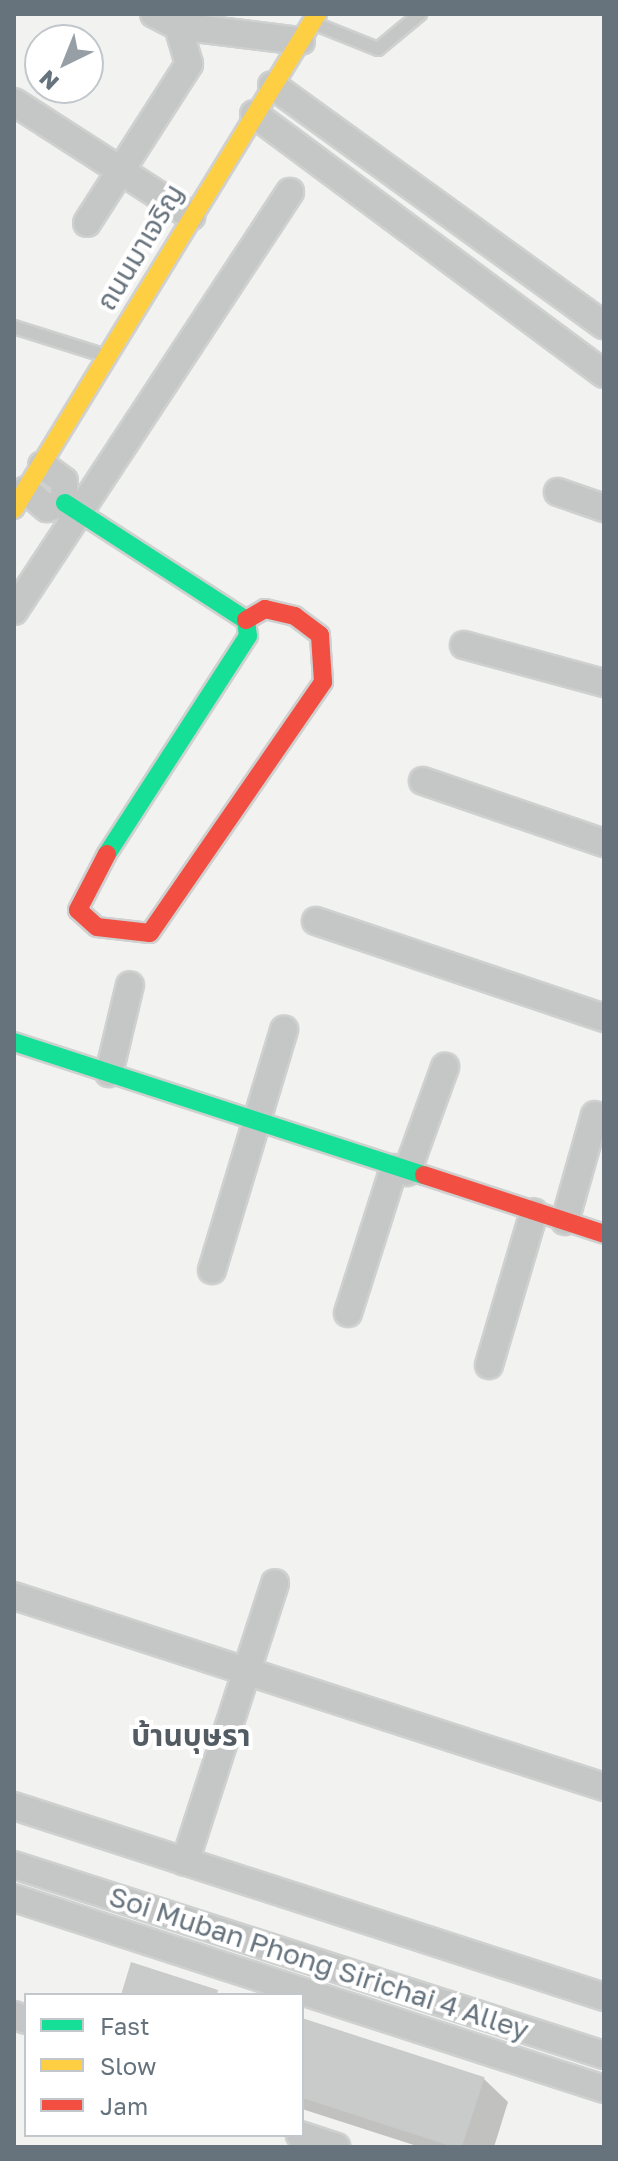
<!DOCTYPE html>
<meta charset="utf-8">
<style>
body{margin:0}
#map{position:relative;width:618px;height:2161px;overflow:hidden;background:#f2f2f1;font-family:"Golos Text","Noto Sans Thai",sans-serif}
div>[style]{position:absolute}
.shadow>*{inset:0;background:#0003}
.building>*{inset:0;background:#c9caca;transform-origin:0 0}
.roads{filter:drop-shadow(2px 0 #cfd0d0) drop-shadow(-2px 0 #cfd0d0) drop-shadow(0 2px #cfd0d0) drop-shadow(0 -2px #cfd0d0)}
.lane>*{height:12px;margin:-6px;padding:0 6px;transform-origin:6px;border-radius:6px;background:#c5c6c6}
.street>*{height:26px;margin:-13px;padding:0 13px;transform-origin:13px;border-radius:13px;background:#c5c6c6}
.fast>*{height:18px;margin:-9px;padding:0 9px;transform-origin:9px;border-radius:9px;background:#16e098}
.slow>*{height:18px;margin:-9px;padding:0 9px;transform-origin:9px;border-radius:9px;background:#ffcf43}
.jam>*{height:18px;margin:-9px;padding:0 9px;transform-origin:9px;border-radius:9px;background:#f24e42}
span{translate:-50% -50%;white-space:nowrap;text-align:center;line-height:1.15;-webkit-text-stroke:8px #fff;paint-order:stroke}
.street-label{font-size:28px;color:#66737d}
.neighbourhood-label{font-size:30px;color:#535c63;font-weight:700}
.frame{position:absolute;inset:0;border:16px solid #66737d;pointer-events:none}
.legend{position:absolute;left:24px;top:1993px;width:280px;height:144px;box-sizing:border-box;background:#fff;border:2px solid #c2c7cb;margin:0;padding:10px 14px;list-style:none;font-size:24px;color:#66737d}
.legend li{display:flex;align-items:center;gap:16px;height:40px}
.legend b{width:40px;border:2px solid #c2c7cb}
.north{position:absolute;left:24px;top:24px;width:80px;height:80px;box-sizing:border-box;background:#fff;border:2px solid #c2c7cb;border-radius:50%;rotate:223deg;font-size:22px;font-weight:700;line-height:32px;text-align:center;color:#66737d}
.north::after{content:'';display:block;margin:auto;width:28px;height:36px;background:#979fa6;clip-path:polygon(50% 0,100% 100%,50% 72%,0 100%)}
</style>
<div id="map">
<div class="shadow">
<i style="clip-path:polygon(302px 2020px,484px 2079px,508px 2102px,494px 2147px,420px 2147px,302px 2109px)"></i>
</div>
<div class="building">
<i style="clip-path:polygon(131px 1962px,218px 1990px,217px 1995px,121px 1995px)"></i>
<i style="left:302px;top:2018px;width:192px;height:76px;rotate:18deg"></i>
</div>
<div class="roads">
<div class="lane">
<i style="left:313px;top:23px;width:70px;rotate:21.8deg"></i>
<i style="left:378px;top:49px;width:55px;rotate:-39.8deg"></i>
<i style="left:14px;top:327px;width:93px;rotate:17.5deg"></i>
</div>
<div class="street">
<i style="left:154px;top:14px;width:27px;rotate:27deg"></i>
<i style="left:178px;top:26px;width:124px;rotate:7deg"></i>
<i style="left:272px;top:85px;width:410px;rotate:35.9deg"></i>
<i style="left:14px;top:102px;width:211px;rotate:32.8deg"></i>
<i style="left:254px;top:114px;width:436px;rotate:36.6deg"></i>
<i style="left:87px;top:223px;width:189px;rotate:-57.3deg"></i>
<i style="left:189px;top:64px;width:40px;rotate:-106deg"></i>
<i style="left:26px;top:490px;width:28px;rotate:41deg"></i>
<i style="left:47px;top:508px;width:19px;rotate:-16deg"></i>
<i style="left:65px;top:503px;width:22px;rotate:-93deg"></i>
<i style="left:64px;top:481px;width:27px;rotate:-144deg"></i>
<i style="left:558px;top:492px;width:49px;rotate:19.2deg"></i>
<i style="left:14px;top:611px;width:502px;rotate:-56.63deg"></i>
<i style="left:464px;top:645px;width:145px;rotate:15.2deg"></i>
<i style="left:423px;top:781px;width:191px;rotate:18.9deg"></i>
<i style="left:316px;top:921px;width:304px;rotate:18.6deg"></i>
<i style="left:109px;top:1073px;width:90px;rotate:-76.6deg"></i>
<i style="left:407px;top:1172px;width:112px;rotate:-70.1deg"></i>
<i style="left:565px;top:1221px;width:110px;rotate:-74.2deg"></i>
<i style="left:212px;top:1270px;width:251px;rotate:-73.3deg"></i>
<i style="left:348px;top:1313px;width:152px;rotate:-72.4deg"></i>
<i style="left:489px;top:1365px;width:159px;rotate:-73.6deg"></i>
<i style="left:14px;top:1596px;width:620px;rotate:17.94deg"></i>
<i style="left:14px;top:1806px;width:620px;rotate:17.94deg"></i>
<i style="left:185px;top:1862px;width:293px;rotate:-72.1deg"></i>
<i style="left:14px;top:1865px;width:620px;rotate:17.85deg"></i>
<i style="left:14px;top:1898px;width:620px;rotate:17.94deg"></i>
<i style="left:14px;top:2015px;width:13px;rotate:23deg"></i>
<i style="left:300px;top:2135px;width:38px;rotate:18deg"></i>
</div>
<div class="fast">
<i style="left:65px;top:503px;width:216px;rotate:32.9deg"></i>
<i style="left:246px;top:620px;width:16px;rotate:83deg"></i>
<i style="left:248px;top:636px;width:260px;rotate:122.9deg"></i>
<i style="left:14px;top:1042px;width:431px;rotate:18deg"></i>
</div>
<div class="slow">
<i style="left:14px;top:509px;width:580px;rotate:-58.53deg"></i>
</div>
<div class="jam">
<i style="left:107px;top:854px;width:63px;rotate:117.4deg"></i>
<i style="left:78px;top:910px;width:25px;rotate:42deg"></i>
<i style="left:97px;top:927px;width:53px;rotate:6.5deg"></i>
<i style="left:150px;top:933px;width:305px;rotate:-55.4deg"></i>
<i style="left:323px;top:682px;width:47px;rotate:-93.7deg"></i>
<i style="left:320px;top:635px;width:31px;rotate:-143deg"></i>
<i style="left:295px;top:616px;width:31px;rotate:-167deg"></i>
<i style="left:265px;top:609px;width:22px;rotate:150deg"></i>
<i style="left:424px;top:1175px;width:189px;rotate:18.1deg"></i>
</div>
</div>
<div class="street-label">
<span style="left:140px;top:247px;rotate:-59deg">ถนนมาเจริญ</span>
<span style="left:319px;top:1963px;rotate:18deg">Soi Muban Phong Sirichai 4 Alley</span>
</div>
<div class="neighbourhood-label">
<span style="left:191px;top:1735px">บ้านบุษรา</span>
</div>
<div class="frame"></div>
<ul class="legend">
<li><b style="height:10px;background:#16e098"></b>Fast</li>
<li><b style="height:10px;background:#ffcf43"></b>Slow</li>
<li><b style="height:10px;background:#f24e42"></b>Jam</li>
</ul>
<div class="north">N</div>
</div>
